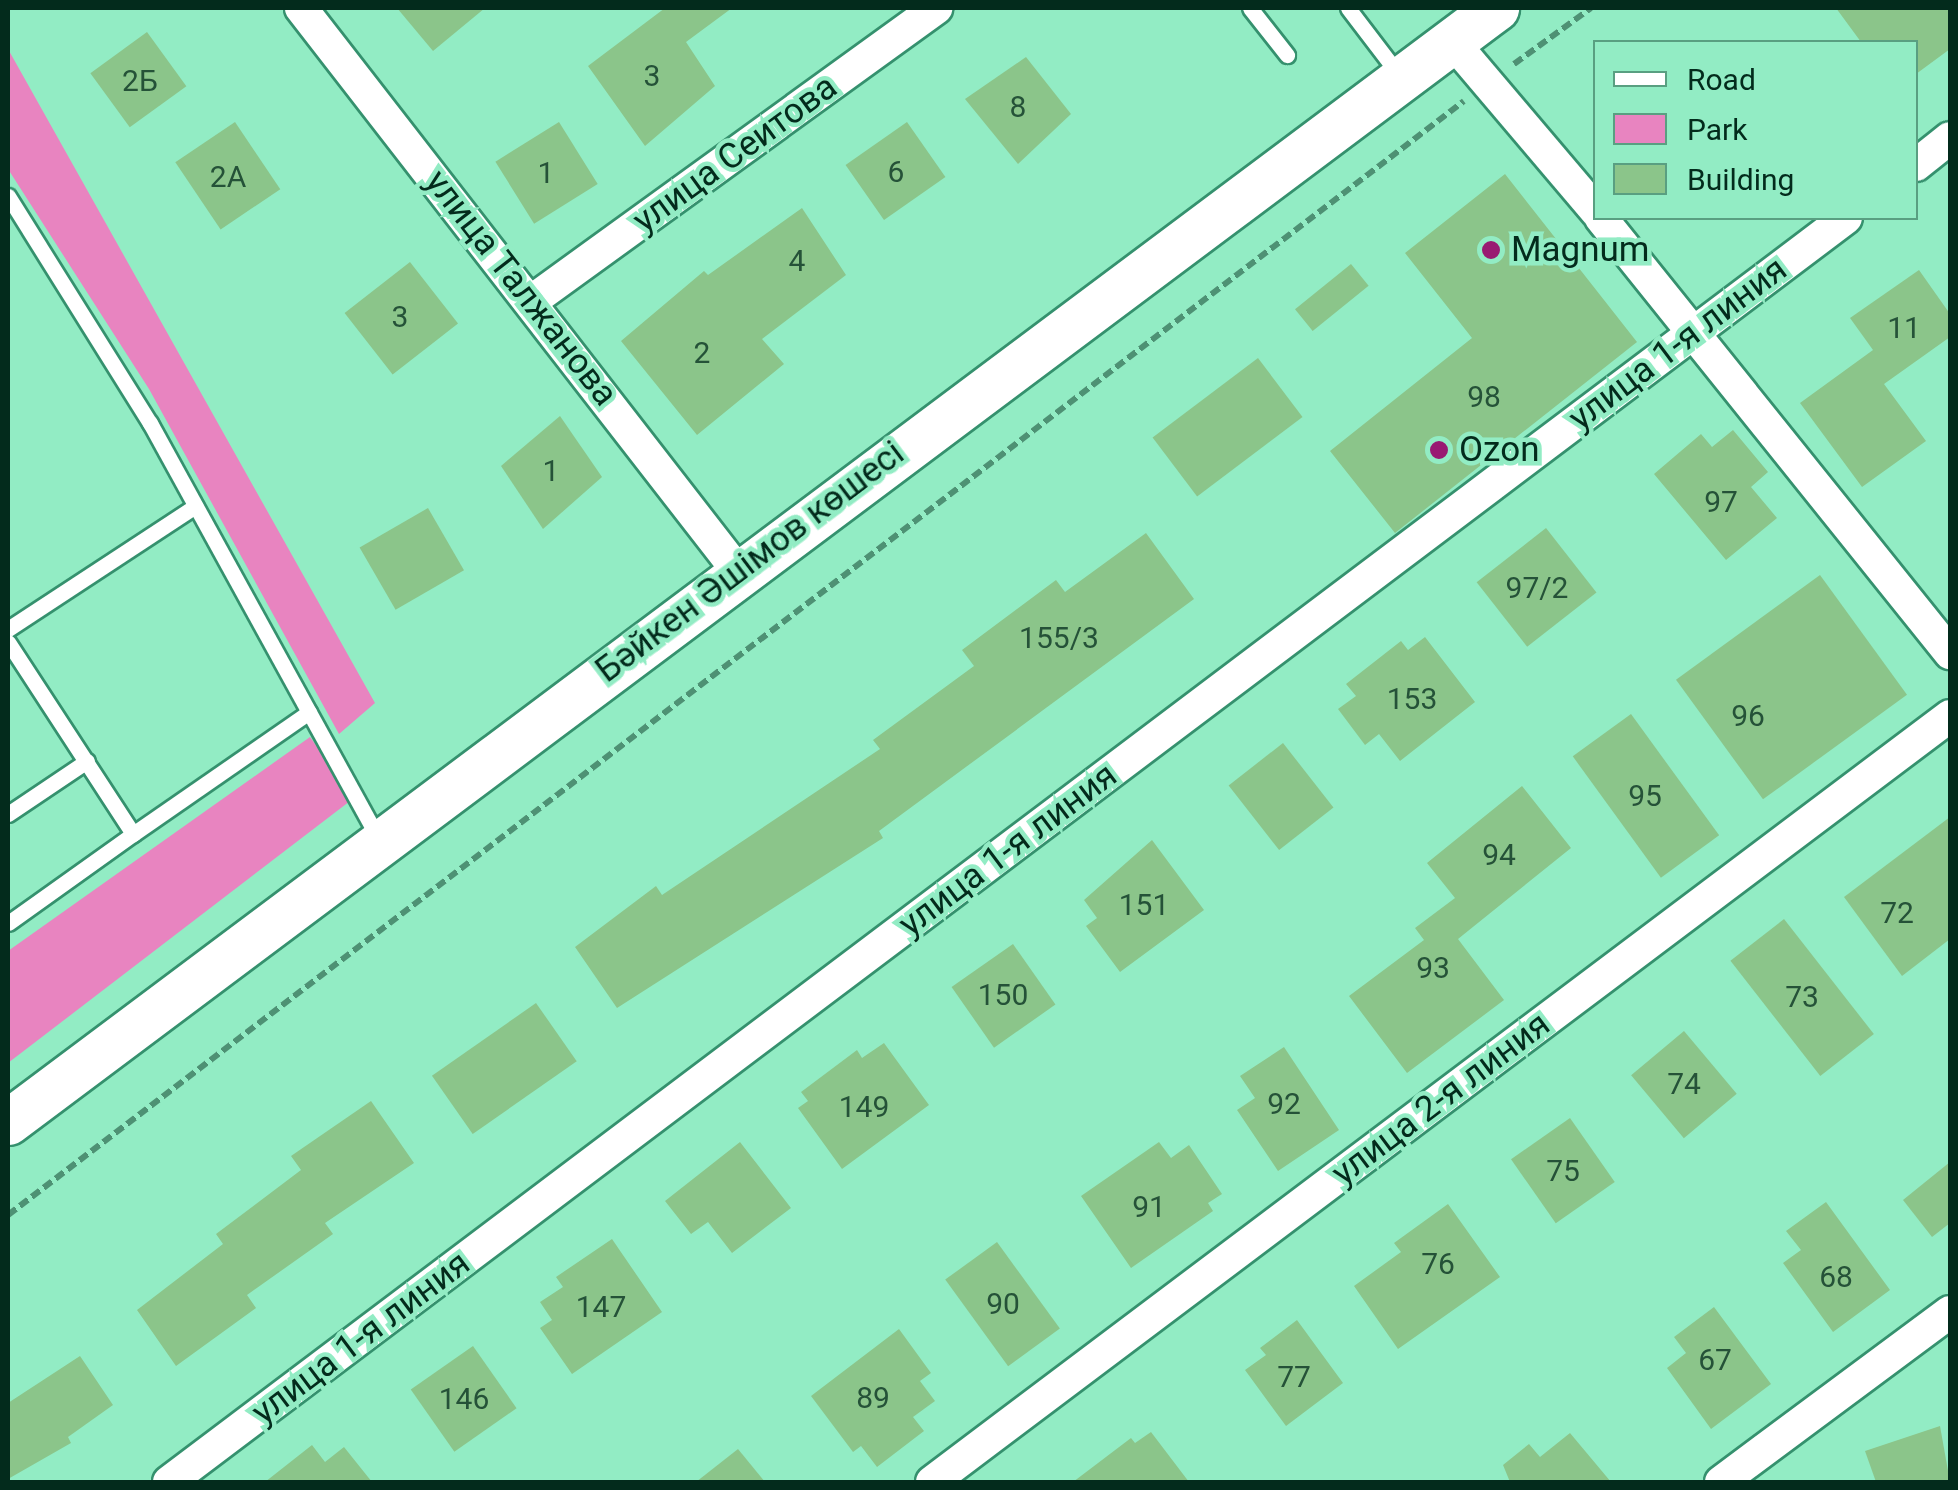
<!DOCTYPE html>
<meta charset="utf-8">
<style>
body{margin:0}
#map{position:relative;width:1958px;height:1490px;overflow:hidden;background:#92ecc4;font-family:Roboto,sans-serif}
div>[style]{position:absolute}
.green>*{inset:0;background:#e884c0}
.building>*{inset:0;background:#8bc58a;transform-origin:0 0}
.path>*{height:6px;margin-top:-3px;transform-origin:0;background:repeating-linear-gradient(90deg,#4e9174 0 10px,transparent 0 15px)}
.roads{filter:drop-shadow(2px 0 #35916e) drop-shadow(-2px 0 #35916e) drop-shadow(0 2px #35916e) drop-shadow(0 -2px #35916e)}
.service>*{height:15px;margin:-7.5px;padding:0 7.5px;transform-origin:7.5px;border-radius:7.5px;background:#fff}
.minor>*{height:32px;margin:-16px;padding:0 16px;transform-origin:16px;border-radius:16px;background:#fff}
.secondary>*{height:45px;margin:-22.5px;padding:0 22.5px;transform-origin:22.5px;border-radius:22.5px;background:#fff}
.dots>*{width:28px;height:28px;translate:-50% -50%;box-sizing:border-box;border:5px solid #92ecc4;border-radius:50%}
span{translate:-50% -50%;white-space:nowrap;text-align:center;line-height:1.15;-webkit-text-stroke:9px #92ecc4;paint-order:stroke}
.number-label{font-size:30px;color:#255238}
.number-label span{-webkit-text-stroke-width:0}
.street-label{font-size:35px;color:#032b1c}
.poi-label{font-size:35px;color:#032b1c}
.left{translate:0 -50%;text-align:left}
.frame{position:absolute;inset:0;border:10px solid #032b1c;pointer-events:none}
.legend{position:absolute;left:1593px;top:40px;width:325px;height:180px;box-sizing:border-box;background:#92ecc4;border:2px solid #599f81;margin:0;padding:12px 18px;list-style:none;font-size:30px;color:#032b1c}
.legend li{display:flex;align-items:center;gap:20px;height:50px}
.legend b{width:50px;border:2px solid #599f81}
</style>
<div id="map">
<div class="green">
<i style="clip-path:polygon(8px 49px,375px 703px,339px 734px,149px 389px,8px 169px)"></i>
<i style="clip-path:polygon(310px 737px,354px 798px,8px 1063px,8px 951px)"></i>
</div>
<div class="building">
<i style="clip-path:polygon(397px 8px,485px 8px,433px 51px)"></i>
<i style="clip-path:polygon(665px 8px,732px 8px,686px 42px,715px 86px,645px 146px,588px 66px)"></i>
<i style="clip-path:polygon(1836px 8px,1950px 8px,1950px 49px,1916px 74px,1916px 42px,1861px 42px)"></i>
<i style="left:147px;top:32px;width:67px;height:70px;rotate:54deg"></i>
<i style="clip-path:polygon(1026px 57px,1071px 114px,1018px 164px,965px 99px)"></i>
<i style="left:235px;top:122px;width:81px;height:72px;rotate:56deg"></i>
<i style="left:559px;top:122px;width:73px;height:75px;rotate:58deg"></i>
<i style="left:907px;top:122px;width:67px;height:75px;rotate:55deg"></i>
<i style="clip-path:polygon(1505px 174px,1637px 342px,1395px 533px,1330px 451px,1472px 338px,1405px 253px)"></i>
<i style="clip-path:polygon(802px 208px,846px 275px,762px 339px,784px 364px,697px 435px,621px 341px,704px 271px,708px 275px)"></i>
<i style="left:410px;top:262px;width:78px;height:83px;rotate:52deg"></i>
<i style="left:1351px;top:264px;width:28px;height:72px;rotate:51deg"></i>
<i style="clip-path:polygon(1919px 270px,1950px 314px,1950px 337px,1884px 384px,1926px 441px,1862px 487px,1800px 403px,1873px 350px,1850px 318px)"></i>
<i style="left:1258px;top:358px;width:74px;height:132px;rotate:53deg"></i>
<i style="clip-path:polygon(560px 416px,602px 477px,543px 529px,501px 466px)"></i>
<i style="clip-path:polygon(1733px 430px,1768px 472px,1751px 487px,1777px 518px,1726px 560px,1654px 474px,1701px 434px,1712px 447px)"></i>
<i style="left:428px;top:508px;width:72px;height:79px;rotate:60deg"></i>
<i style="left:1546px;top:528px;width:82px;height:88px;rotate:52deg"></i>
<i style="clip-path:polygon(1146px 533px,1194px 599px,879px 831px,883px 838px,617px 1008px,575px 947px,656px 886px,662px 895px,880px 749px,873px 740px,974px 666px,962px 650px,1056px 580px,1065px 592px)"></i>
<i style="left:1820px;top:575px;width:148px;height:178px;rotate:54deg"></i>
<i style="clip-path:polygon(1425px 637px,1475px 702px,1400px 761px,1379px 734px,1365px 745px,1338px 709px,1356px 696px,1346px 684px,1401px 641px,1408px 650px)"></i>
<i style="left:1631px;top:714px;width:150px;height:72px;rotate:54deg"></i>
<i style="left:1283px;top:743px;width:82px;height:69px;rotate:52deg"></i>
<i style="clip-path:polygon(1522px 786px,1571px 848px,1458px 939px,1504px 1000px,1407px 1073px,1349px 996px,1424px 940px,1415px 928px,1455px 898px,1427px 863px)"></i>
<i style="clip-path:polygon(1950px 817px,1950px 939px,1902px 976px,1844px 897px)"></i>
<i style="clip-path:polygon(1152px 840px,1204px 910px,1120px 972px,1086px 926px,1097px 918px,1084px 900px)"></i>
<i style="left:1784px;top:919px;width:146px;height:68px;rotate:52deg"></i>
<i style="left:1013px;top:944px;width:74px;height:75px;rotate:55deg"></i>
<i style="left:536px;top:1003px;width:71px;height:127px;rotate:55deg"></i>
<i style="left:1684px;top:1031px;width:82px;height:69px;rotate:50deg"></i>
<i style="clip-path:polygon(884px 1043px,929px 1105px,842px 1169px,798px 1108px,808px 1101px,801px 1092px,857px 1050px,862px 1058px)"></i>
<i style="clip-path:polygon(1284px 1047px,1339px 1130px,1278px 1171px,1237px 1110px,1255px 1098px,1240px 1076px)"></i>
<i style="clip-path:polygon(371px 1101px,414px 1163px,325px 1223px,333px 1234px,247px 1295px,256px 1308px,176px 1366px,137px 1310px,223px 1244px,216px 1234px,301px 1170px,291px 1156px)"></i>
<i style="left:1570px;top:1118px;width:78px;height:72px;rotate:55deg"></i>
<i style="clip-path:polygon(740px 1142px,791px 1208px,732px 1253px,708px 1222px,691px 1234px,665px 1201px)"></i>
<i style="clip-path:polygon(1159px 1142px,1171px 1158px,1189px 1145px,1222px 1194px,1208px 1203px,1213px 1211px,1131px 1268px,1081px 1196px)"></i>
<i style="clip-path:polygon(1950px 1162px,1950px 1223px,1932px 1237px,1903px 1200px)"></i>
<i style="clip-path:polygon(1826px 1202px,1890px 1290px,1833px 1332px,1783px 1263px,1801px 1250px,1786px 1231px)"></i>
<i style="clip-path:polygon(1448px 1204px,1500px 1277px,1398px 1349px,1354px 1286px,1401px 1252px,1394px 1243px)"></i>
<i style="clip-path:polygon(612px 1239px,662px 1312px,572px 1374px,540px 1328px,552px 1320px,540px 1302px,563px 1287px,556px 1277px)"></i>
<i style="left:997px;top:1242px;width:107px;height:64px;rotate:54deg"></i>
<i style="clip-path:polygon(1714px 1307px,1771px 1384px,1711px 1429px,1667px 1368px,1686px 1353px,1674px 1337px)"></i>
<i style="clip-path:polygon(1297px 1320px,1343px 1383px,1286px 1426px,1245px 1370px,1266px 1355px,1260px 1348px)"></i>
<i style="clip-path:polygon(899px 1329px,931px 1373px,920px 1381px,935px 1401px,913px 1417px,924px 1431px,877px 1467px,861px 1446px,853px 1452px,811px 1396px)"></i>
<i style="left:473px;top:1346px;width:76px;height:76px;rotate:55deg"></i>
<i style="clip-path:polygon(80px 1356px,113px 1405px,68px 1437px,71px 1443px,8px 1479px,8px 1403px)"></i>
<i style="clip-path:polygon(1940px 1426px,1950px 1482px,1876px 1482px,1865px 1451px)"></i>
<i style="clip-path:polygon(1151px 1432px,1189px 1482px,1073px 1482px,1131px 1438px,1135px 1443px)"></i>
<i style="clip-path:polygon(1570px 1433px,1611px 1482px,1510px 1482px,1503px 1465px,1529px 1444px,1540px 1457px)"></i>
<i style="clip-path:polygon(312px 1445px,325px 1462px,344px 1447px,372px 1482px,265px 1482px)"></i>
<i style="clip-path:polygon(738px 1449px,765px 1482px,696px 1482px)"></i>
</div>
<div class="path">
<i style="left:1514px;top:64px;width:95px;rotate:-36deg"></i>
<i style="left:8px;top:1215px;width:1833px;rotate:-37.42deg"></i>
</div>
<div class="roads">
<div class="service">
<i style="left:1250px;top:8px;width:60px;rotate:51.8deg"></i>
<i style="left:1348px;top:8px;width:84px;rotate:52.7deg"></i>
<i style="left:8px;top:196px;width:268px;rotate:58deg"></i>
<i style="left:150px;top:423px;width:474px;rotate:61.2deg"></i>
<i style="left:8px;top:629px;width:224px;rotate:-33.3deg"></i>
<i style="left:8px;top:642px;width:229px;rotate:56.9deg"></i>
<i style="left:133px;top:834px;width:153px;rotate:144.5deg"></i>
<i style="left:8px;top:814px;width:95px;rotate:-33.9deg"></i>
<i style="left:133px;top:834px;width:214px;rotate:-34.7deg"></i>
</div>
<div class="minor">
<i style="left:301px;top:8px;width:711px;rotate:52.2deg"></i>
<i style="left:1452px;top:41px;width:223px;rotate:49.7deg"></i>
<i style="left:1916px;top:165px;width:43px;rotate:-38.5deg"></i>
<i style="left:1601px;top:218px;width:558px;rotate:51.26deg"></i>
<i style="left:533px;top:300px;width:498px;rotate:-35.9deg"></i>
<i style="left:169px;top:1482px;width:2100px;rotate:-37.01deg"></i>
<i style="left:932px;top:1482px;width:1274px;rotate:-36.96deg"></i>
<i style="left:1721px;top:1482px;width:285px;rotate:-36.6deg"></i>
</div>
<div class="secondary">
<i style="left:8px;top:1122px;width:1859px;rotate:-36.82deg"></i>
</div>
</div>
<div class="dots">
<i style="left:1491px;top:250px;background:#991a72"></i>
<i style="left:1439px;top:450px;background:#991a72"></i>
</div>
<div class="number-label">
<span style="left:652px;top:76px">3</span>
<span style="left:140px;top:81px">2Б</span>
<span style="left:1018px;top:107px">8</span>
<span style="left:896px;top:172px">6</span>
<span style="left:546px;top:173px">1</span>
<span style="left:228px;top:177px">2А</span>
<span style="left:797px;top:261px">4</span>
<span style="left:400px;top:317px">3</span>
<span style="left:1904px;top:328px">11</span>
<span style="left:702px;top:353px">2</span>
<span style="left:1484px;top:397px">98</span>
<span style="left:551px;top:471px">1</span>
<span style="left:1721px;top:502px">97</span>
<span style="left:1537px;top:588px">97/2</span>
<span style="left:1059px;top:638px">155/3</span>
<span style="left:1412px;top:699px">153</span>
<span style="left:1748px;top:716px">96</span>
<span style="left:1645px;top:796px">95</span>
<span style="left:1499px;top:855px">94</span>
<span style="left:1144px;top:905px">151</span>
<span style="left:1897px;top:913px">72</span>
<span style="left:1433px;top:968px">93</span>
<span style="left:1003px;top:995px">150</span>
<span style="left:1802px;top:997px">73</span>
<span style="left:1684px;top:1084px">74</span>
<span style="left:1284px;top:1104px">92</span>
<span style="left:864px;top:1107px">149</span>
<span style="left:1563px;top:1171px">75</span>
<span style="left:1149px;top:1207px">91</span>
<span style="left:1438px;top:1264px">76</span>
<span style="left:1836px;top:1277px">68</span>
<span style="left:1003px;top:1304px">90</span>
<span style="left:601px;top:1307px">147</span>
<span style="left:1715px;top:1360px">67</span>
<span style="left:1294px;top:1377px">77</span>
<span style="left:873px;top:1398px">89</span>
<span style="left:464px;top:1399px">146</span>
</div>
<div class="street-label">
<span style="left:735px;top:154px;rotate:-36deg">улица Сеитова</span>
<span style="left:521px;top:288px;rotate:52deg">улица Талжанова</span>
<span style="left:1678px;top:344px;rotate:-37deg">улица 1-я линия</span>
<span style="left:750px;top:562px;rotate:-37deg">Бәйкен Әшімов көшесі</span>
<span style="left:1008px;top:850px;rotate:-37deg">улица 1-я линия</span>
<span style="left:1441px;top:1099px;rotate:-37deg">улица 2-я линия</span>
<span style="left:361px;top:1338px;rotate:-37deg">улица 1-я линия</span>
</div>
<div class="poi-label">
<span class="left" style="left:1511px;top:250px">Magnum</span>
<span class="left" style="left:1459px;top:450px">Ozon</span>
</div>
<div class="frame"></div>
<ul class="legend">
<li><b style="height:12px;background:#fff"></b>Road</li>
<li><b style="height:28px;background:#e884c0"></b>Park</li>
<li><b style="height:28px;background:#8bc58a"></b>Building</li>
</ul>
</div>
